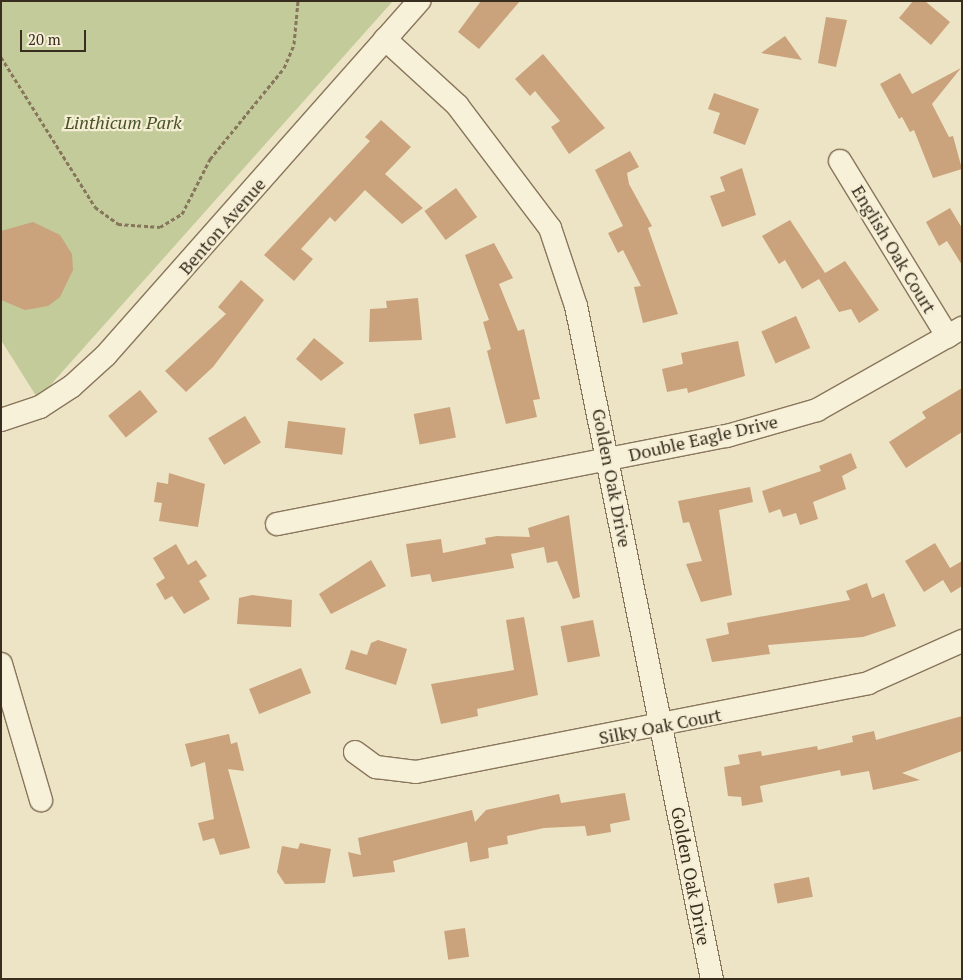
<!DOCTYPE html>
<style>
body{margin:0}
#map{position:relative;width:963px;height:980px;overflow:hidden;background:#ede4c5;font-family:"PT Serif",serif}
div>[style]{position:absolute}
.green>*{inset:0;background:#c2cb99}
.building>*{inset:0;background:#caa27c;transform-origin:0 0}
.path>*{height:3px;margin-top:-1.5px;transform-origin:0;background:repeating-linear-gradient(90deg,#88765c 0 4px,transparent 0 6.5px)}
.roads{filter:drop-shadow(1px 0 #88765c) drop-shadow(-1px 0 #88765c) drop-shadow(0 1px #88765c) drop-shadow(0 -1px #88765c)}
.minor>*{height:22px;margin:-11px;padding:0 11px;transform-origin:11px;border-radius:11px;background:#f8f1d9}
span{translate:-50% -50%;white-space:nowrap;text-align:center;line-height:1.15;-webkit-text-stroke:4.5px #f5eed5;paint-order:stroke}
.park-label{font-size:18px;color:#465426;font-style:italic}
.street-label{font-size:18px;color:#382d1f}
.frame{position:absolute;inset:0;border:2px solid #382d1f;pointer-events:none}
.scale{position:absolute;left:20px;top:30px;width:66px;height:22px;box-sizing:border-box;border:2px solid #382d1f;border-top:0;padding-left:6px;font-size:15px;line-height:18px;white-space:nowrap;color:#382d1f;-webkit-text-stroke:4px #f5eed5;paint-order:stroke}
</style>
<div id="map">
<div class="green">
<i style="clip-path:polygon(1px 1px,393px 1px,38px 399px,1px 340px)"></i>
</div>
<div class="building">
<i style="clip-path:polygon(481px 1px,520px 1px,479px 49px,458px 32px)"></i>
<i style="clip-path:polygon(913px 1px,925px 1px,950px 22px,931px 45px,899px 18px)"></i>
<i style="clip-path:polygon(826px 17px,847px 20px,836px 67px,818px 63px)"></i>
<i style="clip-path:polygon(785px 36px,802px 60px,761px 53px)"></i>
<i style="clip-path:polygon(543px 54px,605px 128px,569px 154px,551px 127px,560px 121px,535px 91px,530px 96px,515px 79px)"></i>
<i style="clip-path:polygon(961px 68px,932px 104px,949px 137px,953px 136px,962px 169px,933px 178px,914px 130px,910px 132px,902px 117px,899px 119px,880px 84px,900px 73px,912px 94px)"></i>
<i style="clip-path:polygon(714px 93px,759px 109px,745px 145px,713px 133px,720px 113px,708px 109px)"></i>
<i style="clip-path:polygon(381px 120px,411px 147px,385px 174px,423px 208px,402px 224px,365px 190px,335px 222px,330px 217px,301px 249px,313px 259px,294px 281px,264px 255px,370px 141px,365px 137px)"></i>
<i style="clip-path:polygon(630px 151px,639px 167px,627px 173px,629px 184px,652px 226px,648px 228px,678px 314px,643px 323px,634px 287px,641px 286px,623px 250px,618px 253px,608px 233px,623px 226px,595px 170px)"></i>
<i style="clip-path:polygon(742px 168px,756px 215px,722px 227px,710px 196px,725px 191px,720px 177px)"></i>
<i style="left:456px;top:188px;width:36px;height:39px;rotate:54deg"></i>
<i style="clip-path:polygon(950px 208px,962px 228px,962px 265px,947px 241px,939px 246px,926px 222px)"></i>
<i style="clip-path:polygon(790px 220px,825px 273px,845px 261px,879px 310px,859px 323px,851px 309px,839px 312px,819px 279px,802px 289px,785px 260px,779px 264px,762px 236px)"></i>
<i style="clip-path:polygon(33px 222px,60px 235px,72px 254px,73px 270px,60px 297px,48px 306px,25px 310px,1px 300px,1px 231px)"></i>
<i style="clip-path:polygon(494px 243px,513px 278px,499px 284px,518px 331px,524px 329px,540px 399px,533px 400px,537px 417px,506px 424px,487px 351px,491px 349px,483px 322px,489px 320px,465px 255px)"></i>
<i style="clip-path:polygon(241px 280px,264px 300px,213px 367px,186px 392px,165px 371px,226px 314px,218px 307px)"></i>
<i style="clip-path:polygon(418px 298px,422px 340px,369px 342px,370px 309px,387px 308px,386px 301px)"></i>
<i style="left:796px;top:316px;width:35px;height:38px;rotate:66deg"></i>
<i style="clip-path:polygon(314px 338px,344px 363px,321px 381px,296px 359px)"></i>
<i style="clip-path:polygon(738px 341px,745px 376px,688px 393px,687px 388px,667px 392px,662px 369px,683px 364px,681px 353px)"></i>
<i style="clip-path:polygon(962px 388px,962px 432px,906px 468px,889px 442px,926px 418px,922px 412px)"></i>
<i style="left:140px;top:390px;width:28px;height:41px;rotate:51deg"></i>
<i style="left:450px;top:407px;width:31px;height:37px;rotate:79deg"></i>
<i style="left:245px;top:416px;width:31px;height:43px;rotate:59deg"></i>
<i style="left:288px;top:421px;width:58px;height:27px;rotate:7deg"></i>
<i style="clip-path:polygon(851px 453px,857px 468px,842px 476px,846px 489px,813px 502px,818px 519px,800px 525px,796px 513px,783px 517px,780px 509px,769px 513px,762px 491px,821px 471px,819px 466px)"></i>
<i style="clip-path:polygon(169px 473px,205px 484px,198px 527px,159px 521px,162px 503px,154px 502px,157px 482px,168px 484px)"></i>
<i style="clip-path:polygon(750px 487px,753px 502px,719px 510px,732px 595px,701px 602px,686px 564px,702px 561px,689px 522px,683px 523px,678px 501px)"></i>
<i style="clip-path:polygon(569px 515px,580px 597px,573px 599px,557px 561px,547px 563px,544px 547px,511px 554px,514px 568px,432px 582px,430px 574px,411px 577px,406px 544px,441px 539px,443px 553px,486px 544px,485px 538px,497px 536px,530px 537px,528px 528px)"></i>
<i style="clip-path:polygon(935px 543px,950px 568px,962px 561px,962px 586px,951px 593px,943px 580px,924px 592px,905px 561px)"></i>
<i style="clip-path:polygon(176px 544px,188px 565px,196px 560px,207px 576px,199px 581px,210px 599px,184px 614px,172px 596px,165px 600px,156px 584px,165px 578px,153px 558px)"></i>
<i style="clip-path:polygon(371px 560px,386px 586px,331px 614px,319px 594px)"></i>
<i style="clip-path:polygon(867px 583px,872px 598px,884px 593px,896px 626px,863px 637px,768px 645px,770px 654px,712px 662px,706px 639px,729px 634px,727px 623px,850px 600px,846px 591px)"></i>
<i style="clip-path:polygon(252px 595px,292px 600px,291px 627px,237px 624px,239px 598px)"></i>
<i style="clip-path:polygon(524px 617px,538px 695px,477px 709px,478px 716px,441px 724px,431px 684px,514px 670px,506px 620px)"></i>
<i style="left:593px;top:620px;width:37px;height:33px;rotate:79deg"></i>
<i style="clip-path:polygon(378px 640px,407px 649px,396px 685px,345px 669px,351px 650px,367px 655px,371px 643px)"></i>
<i style="left:301px;top:668px;width:27px;height:56px;rotate:68deg"></i>
<i style="clip-path:polygon(962px 716px,962px 751px,902px 773px,920px 780px,873px 790px,869px 771px,841px 776px,840px 770px,760px 786px,763px 802px,742px 806px,741px 797px,728px 796px,724px 767px,740px 764px,738px 755px,761px 751px,762px 756px,817px 746px,818px 750px,853px 742px,852px 736px,874px 731px,876px 740px)"></i>
<i style="clip-path:polygon(229px 734px,231px 744px,237px 742px,244px 771px,228px 769px,250px 848px,220px 855px,214px 838px,203px 841px,198px 823px,214px 819px,205px 762px,191px 767px,185px 744px)"></i>
<i style="clip-path:polygon(625px 793px,630px 820px,610px 824px,611px 832px,587px 836px,585px 826px,544px 828px,507px 836px,508px 844px,488px 848px,489px 858px,470px 862px,467px 842px,393px 861px,395px 872px,353px 877px,348px 852px,361px 855px,358px 838px,472px 810px,475px 822px,486px 810px,559px 794px,561px 803px)"></i>
<i style="clip-path:polygon(300px 843px,331px 849px,325px 883px,285px 884px,277px 872px,282px 846px,298px 849px)"></i>
<i style="left:809px;top:877px;width:20px;height:36px;rotate:79deg"></i>
<i style="left:465px;top:928px;width:29px;height:21px;rotate:82deg"></i>
</div>
<div class="path">
<i style="left:1px;top:57px;width:177px;rotate:57.9deg"></i>
<i style="left:95px;top:207px;width:29px;rotate:36deg"></i>
<i style="left:118px;top:224px;width:42px;rotate:4.1deg"></i>
<i style="left:160px;top:227px;width:26px;rotate:-31deg"></i>
<i style="left:182px;top:214px;width:62px;rotate:-63deg"></i>
<i style="left:210px;top:159px;width:117px;rotate:-50.9deg"></i>
<i style="left:284px;top:68px;width:26px;rotate:-67deg"></i>
<i style="left:294px;top:44px;width:43px;rotate:-84.7deg"></i>
</div>
<div class="roads">
<div class="minor">
<i style="left:385px;top:39px;width:98px;rotate:42.5deg"></i>
<i style="left:457px;top:105px;width:154px;rotate:52.9deg"></i>
<i style="left:550px;top:228px;width:82px;rotate:71.6deg"></i>
<i style="left:576px;top:306px;width:687px;rotate:78.58deg"></i>
<i style="left:840px;top:161px;width:206px;rotate:58.5deg"></i>
<i style="left:1px;top:420px;width:41px;rotate:-18.4deg"></i>
<i style="left:40px;top:407px;width:37px;rotate:-33deg"></i>
<i style="left:71px;top:387px;width:47px;rotate:-42.4deg"></i>
<i style="left:106px;top:355px;width:473px;rotate:-48.5deg"></i>
<i style="left:277px;top:524px;width:459px;rotate:-11.1deg"></i>
<i style="left:727px;top:436px;width:94px;rotate:-16.1deg"></i>
<i style="left:817px;top:410px;width:167px;rotate:-29.5deg"></i>
<i style="left:1px;top:664px;width:142px;rotate:73.6deg"></i>
<i style="left:355px;top:752px;width:26px;rotate:36deg"></i>
<i style="left:376px;top:767px;width:40px;rotate:7.1deg"></i>
<i style="left:416px;top:772px;width:461px;rotate:-11.1deg"></i>
<i style="left:868px;top:683px;width:103px;rotate:-24.1deg"></i>
</div>
</div>
<div class="park-label">
<span style="left:123px;top:122px">Linthicum Park</span>
</div>
<div class="street-label">
<span style="left:222px;top:226px;rotate:-49deg">Benton Avenue</span>
<span style="left:894px;top:249px;rotate:59deg">English Oak Court</span>
<span style="left:703px;top:438px;rotate:-13deg">Double Eagle Drive</span>
<span style="left:612px;top:478px;rotate:79deg">Golden Oak Drive</span>
<span style="left:660px;top:726px;rotate:-11deg">Silky Oak Court</span>
<span style="left:691px;top:876px;rotate:79deg">Golden Oak Drive</span>
</div>
<div class="frame"></div>
<div class="scale">20 m</div>
</div>
